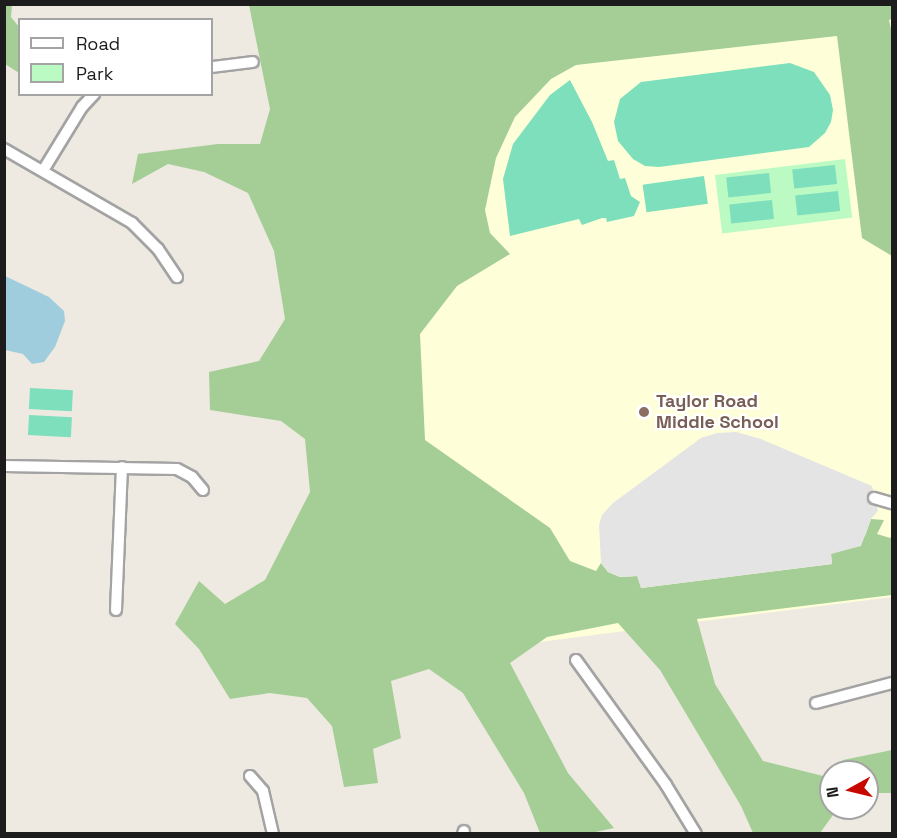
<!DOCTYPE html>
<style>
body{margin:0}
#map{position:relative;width:897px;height:838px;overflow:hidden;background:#eeeae1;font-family:"Space Grotesk",sans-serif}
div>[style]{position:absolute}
.education>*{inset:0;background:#feffd9}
.forest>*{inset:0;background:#a4ce95}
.park>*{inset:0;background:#bcfac3;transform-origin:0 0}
.pitch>*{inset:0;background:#7ddfbc;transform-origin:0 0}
.parking>*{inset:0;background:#e4e4e4}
.water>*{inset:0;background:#a0cddd}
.roads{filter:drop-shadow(2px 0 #a3a3a3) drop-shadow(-2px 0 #a3a3a3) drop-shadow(0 2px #a3a3a3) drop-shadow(0 -2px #a3a3a3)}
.street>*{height:10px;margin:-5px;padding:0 5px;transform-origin:5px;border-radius:5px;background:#fff}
.dots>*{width:16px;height:16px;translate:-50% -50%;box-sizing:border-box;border:3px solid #fff;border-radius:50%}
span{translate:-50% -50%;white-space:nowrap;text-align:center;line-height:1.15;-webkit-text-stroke:4.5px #fff;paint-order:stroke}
.education-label{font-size:18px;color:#785e54;font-weight:700}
.left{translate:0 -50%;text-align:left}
.frame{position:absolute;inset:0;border:6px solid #1c1c1c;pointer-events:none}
.legend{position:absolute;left:18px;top:18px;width:195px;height:78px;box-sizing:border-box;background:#fff;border:2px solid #a4a4a4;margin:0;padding:8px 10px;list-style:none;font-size:18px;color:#1c1c1c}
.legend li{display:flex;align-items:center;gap:12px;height:30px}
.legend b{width:30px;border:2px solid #a4a4a4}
.north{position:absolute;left:819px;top:760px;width:60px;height:60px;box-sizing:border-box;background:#fff;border:2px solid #a4a4a4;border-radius:50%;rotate:262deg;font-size:16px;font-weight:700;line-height:24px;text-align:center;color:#1c1c1c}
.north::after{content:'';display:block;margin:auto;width:21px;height:27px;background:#c80700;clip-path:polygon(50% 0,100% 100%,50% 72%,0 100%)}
</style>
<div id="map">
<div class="education">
<i style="clip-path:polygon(338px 5px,892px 5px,892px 597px,430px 656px)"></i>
</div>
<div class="forest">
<i style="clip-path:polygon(5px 4px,12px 5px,11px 17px,19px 27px,19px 73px,5px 64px)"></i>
<i style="clip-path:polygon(249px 5px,892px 5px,892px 19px,889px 20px,892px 33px,892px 256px,862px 238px,837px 36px,576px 65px,551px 79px,515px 117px,496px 158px,485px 210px,490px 233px,510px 254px,457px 286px,420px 334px,425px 440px,550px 528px,570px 561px,596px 571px,601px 563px,608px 572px,620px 577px,638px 576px,641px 588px,832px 564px,831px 554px,865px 536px,871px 519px,884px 520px,877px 534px,890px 538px,892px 536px,892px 595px,697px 619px,715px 684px,763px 761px,827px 777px,831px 773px,831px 808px,838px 808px,820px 833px,753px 833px,741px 806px,660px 670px,618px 623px,547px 637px,510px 663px,568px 773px,614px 828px,591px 833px,540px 833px,524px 793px,463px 693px,429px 669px,391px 681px,401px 738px,373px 749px,378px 783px,344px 787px,332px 726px,307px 698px,270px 693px,230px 699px,199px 649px,175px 624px,199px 581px,225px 604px,265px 580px,310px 492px,305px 439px,281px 421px,210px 410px,209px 372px,259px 361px,285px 319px,274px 251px,248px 193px,204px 172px,168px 164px,132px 184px,138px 154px,218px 144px,260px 144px,270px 109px)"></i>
<i style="clip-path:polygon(892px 750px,892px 793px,877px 793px,867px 797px,867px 772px,832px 772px,843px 760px)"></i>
</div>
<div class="park">
<i style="left:845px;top:159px;width:59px;height:131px;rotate:83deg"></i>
</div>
<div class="pitch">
<i style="clip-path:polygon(790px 63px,814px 72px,830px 95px,833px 110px,831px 122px,825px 133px,809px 147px,659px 167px,645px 166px,633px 159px,618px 141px,614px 122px,620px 99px,641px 82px)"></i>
<i style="clip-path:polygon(570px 80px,592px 122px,608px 161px,614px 160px,620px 179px,625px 178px,631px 196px,640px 202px,634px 216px,607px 222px,606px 218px,602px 218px,582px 225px,579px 219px,510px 236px,503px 179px,513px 144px,550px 95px)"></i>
<i style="left:835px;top:165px;width:19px;height:43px;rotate:84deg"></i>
<i style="left:769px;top:173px;width:20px;height:43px;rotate:84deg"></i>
<i style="left:704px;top:176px;width:28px;height:62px;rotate:82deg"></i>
<i style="left:838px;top:191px;width:20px;height:43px;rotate:84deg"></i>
<i style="left:772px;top:200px;width:19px;height:43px;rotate:84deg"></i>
<i style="left:30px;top:388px;width:43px;height:21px;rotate:3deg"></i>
<i style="left:29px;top:415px;width:43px;height:20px;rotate:3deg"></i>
</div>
<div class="parking">
<i style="clip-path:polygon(736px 432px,761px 439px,872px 486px,878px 511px,871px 519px,861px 546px,831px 554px,832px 564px,641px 588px,637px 576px,621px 577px,608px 572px,601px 563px,599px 525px,602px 515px,613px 503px,701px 438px,717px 433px)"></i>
</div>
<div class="water">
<i style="clip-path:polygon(5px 276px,49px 297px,64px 311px,65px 321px,55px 347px,44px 362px,32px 364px,23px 354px,5px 350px)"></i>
</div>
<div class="roads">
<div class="street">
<i style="left:212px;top:67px;width:41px;rotate:-7deg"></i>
<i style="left:4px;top:149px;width:148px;rotate:30deg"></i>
<i style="left:132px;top:223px;width:37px;rotate:45deg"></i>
<i style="left:158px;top:249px;width:34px;rotate:56deg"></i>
<i style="left:44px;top:169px;width:73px;rotate:-58.5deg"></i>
<i style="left:82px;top:107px;width:18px;rotate:-47deg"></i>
<i style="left:4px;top:466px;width:173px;rotate:1deg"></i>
<i style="left:177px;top:469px;width:17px;rotate:28deg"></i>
<i style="left:192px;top:477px;width:17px;rotate:50deg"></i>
<i style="left:874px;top:498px;width:19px;rotate:16deg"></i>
<i style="left:116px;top:610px;width:143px;rotate:-87.6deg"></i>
<i style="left:576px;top:660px;width:154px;rotate:54.2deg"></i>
<i style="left:666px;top:785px;width:57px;rotate:58.5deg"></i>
<i style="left:816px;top:703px;width:79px;rotate:-14.7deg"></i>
<i style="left:250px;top:776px;width:20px;rotate:49deg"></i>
<i style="left:263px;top:791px;width:44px;rotate:76.9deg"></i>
<i style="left:463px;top:834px;width:3px;rotate:-72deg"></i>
</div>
</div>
<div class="dots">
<i style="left:644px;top:412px;background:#8d6e63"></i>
</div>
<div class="education-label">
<span class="left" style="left:656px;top:412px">Taylor Road<br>Middle School</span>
</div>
<div class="frame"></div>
<ul class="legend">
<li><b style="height:8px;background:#fff"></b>Road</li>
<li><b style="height:16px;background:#bcfac3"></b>Park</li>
</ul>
<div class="north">N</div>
</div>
